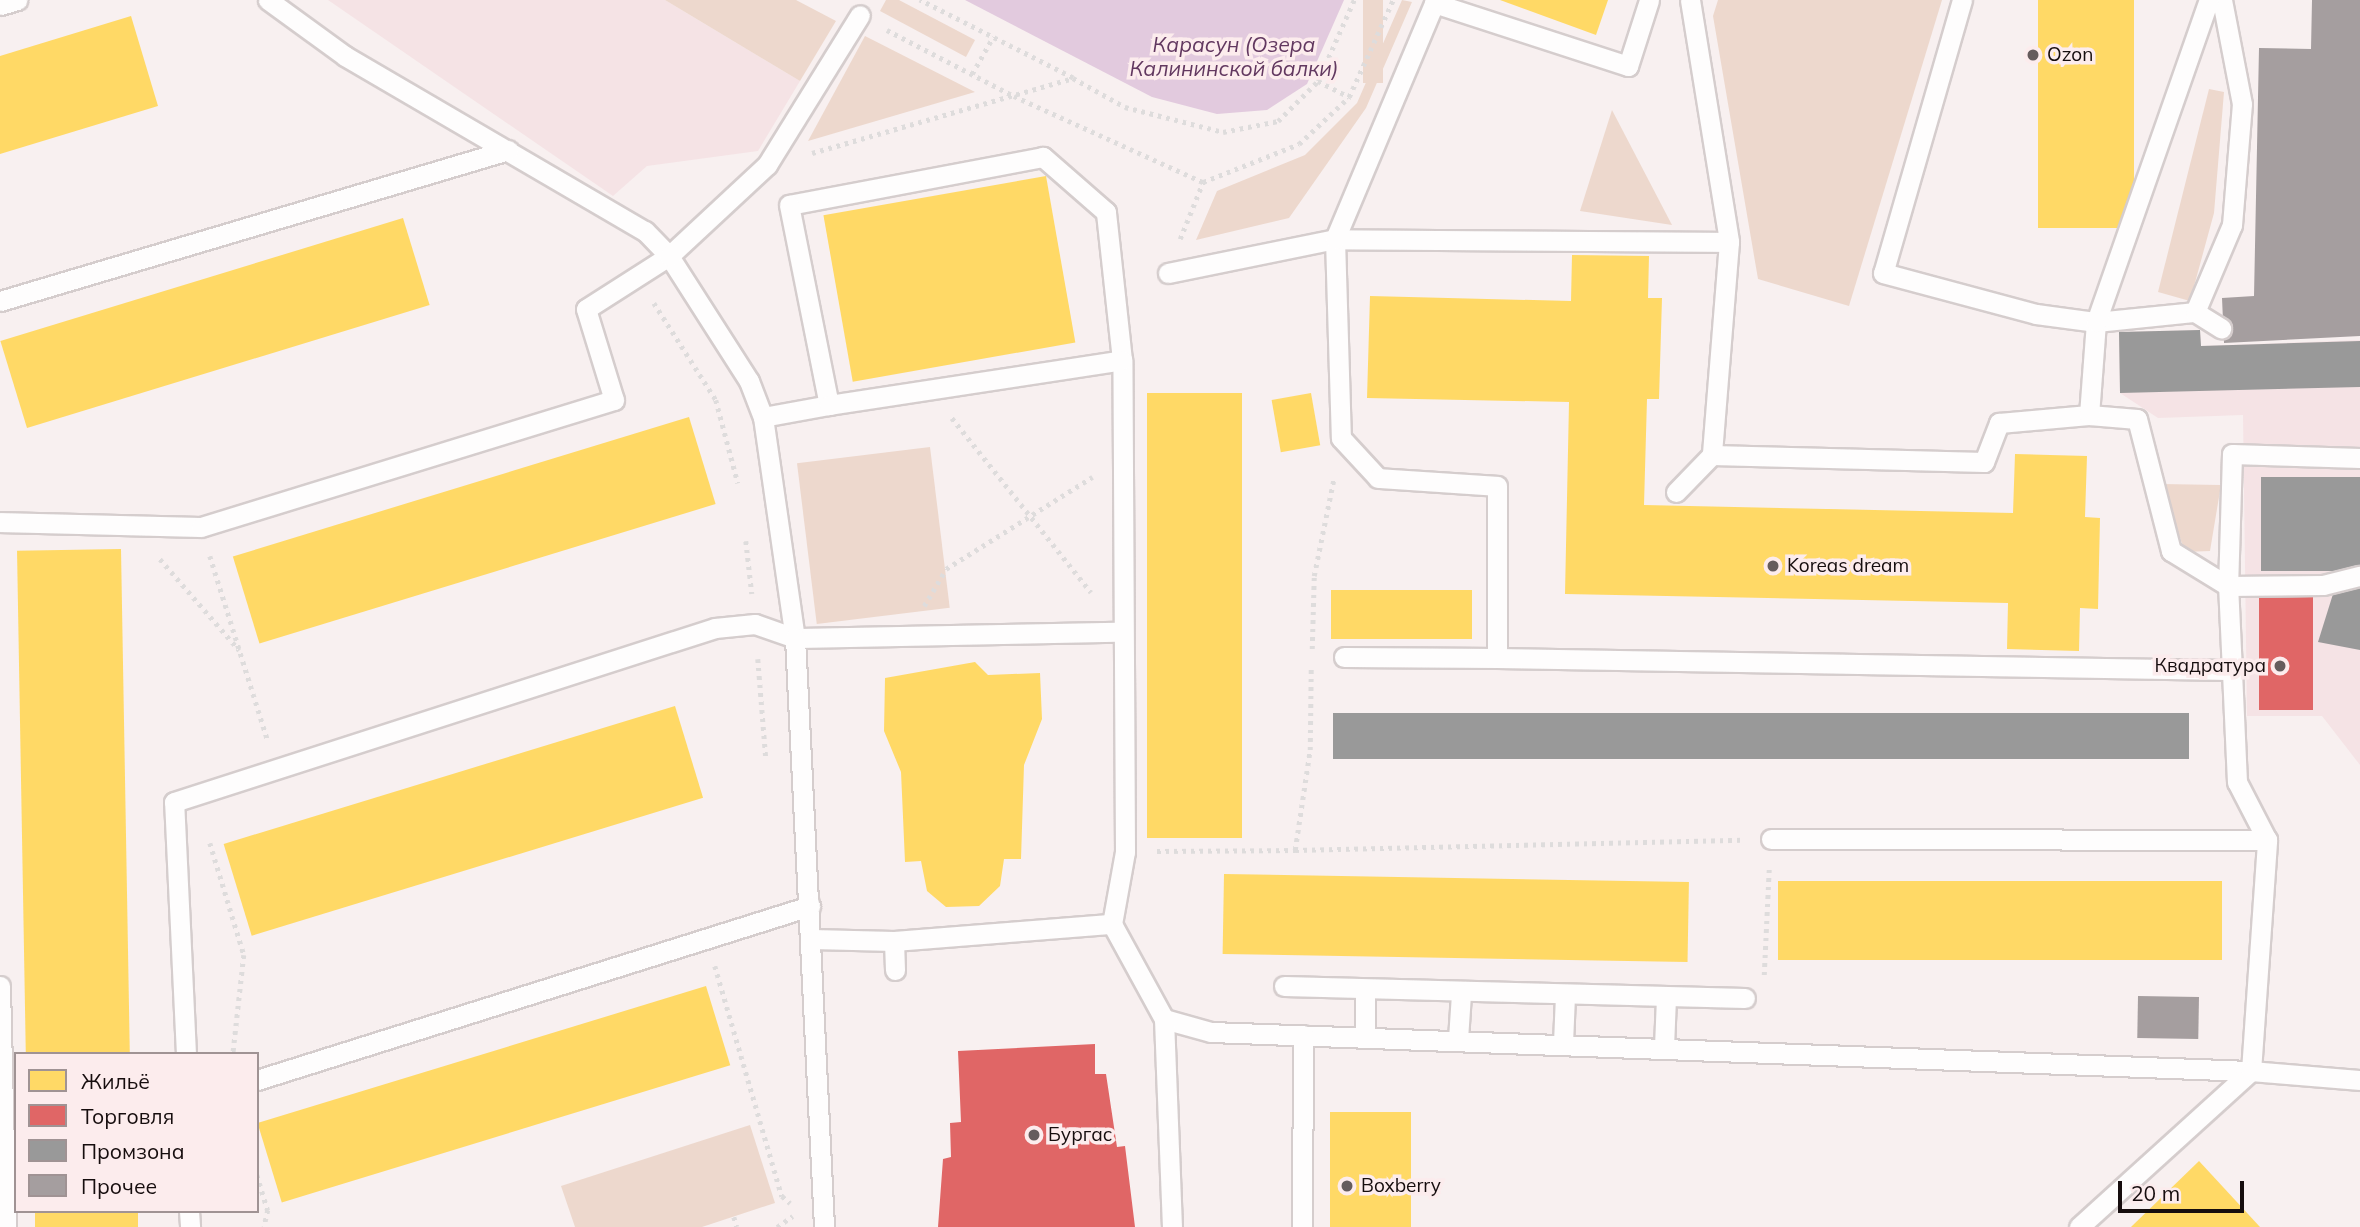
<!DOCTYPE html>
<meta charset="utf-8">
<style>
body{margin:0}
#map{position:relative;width:2360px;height:1227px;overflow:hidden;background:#f8f0f0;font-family:Mulish,sans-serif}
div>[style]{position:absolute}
.built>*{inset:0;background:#f5e3e5}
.green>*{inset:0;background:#edd8cd;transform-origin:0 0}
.water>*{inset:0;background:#e2cade}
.homes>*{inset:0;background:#ffd966;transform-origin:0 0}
.shops>*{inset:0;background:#e06666;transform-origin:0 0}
.industry>*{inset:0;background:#999;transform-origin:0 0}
.building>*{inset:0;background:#a59e9f;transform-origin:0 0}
.path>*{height:4.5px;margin-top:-2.25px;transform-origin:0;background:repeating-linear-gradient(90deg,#dedcdc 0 3.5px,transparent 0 8.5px)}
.roads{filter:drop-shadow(2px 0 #d5cdcd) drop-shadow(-2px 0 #d5cdcd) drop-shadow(0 2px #d5cdcd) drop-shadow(0 -2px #d5cdcd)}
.service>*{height:19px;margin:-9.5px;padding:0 9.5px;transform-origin:9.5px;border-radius:9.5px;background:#fefdfd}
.dots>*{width:19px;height:19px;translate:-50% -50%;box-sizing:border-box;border:4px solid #fceced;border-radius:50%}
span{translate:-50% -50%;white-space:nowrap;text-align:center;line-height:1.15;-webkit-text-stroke:7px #fceced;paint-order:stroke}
.poi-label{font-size:19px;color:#160d0e}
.left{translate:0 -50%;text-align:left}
.right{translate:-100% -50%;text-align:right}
.water-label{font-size:21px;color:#623860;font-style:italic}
.legend{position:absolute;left:14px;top:1052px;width:245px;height:161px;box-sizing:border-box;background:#fceced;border:2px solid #a09394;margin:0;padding:9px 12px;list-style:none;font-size:21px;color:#160d0e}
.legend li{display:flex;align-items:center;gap:14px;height:35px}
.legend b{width:35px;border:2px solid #a09394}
.scale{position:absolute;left:2118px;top:1181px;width:126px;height:32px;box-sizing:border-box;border:4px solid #160d0e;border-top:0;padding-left:9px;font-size:21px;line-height:24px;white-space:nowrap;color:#160d0e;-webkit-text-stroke:5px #fceced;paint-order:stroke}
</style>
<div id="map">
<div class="built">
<i style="clip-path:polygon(328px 0,665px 0,800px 81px,758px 151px,647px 166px,613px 196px)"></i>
<i style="clip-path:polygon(2200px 330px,2201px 346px,2360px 340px,2360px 765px,2322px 716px,2247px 716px,2243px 415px,2158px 418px,2120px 393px,2119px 332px)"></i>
</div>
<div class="green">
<i style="clip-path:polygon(665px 0,796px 0,836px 21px,800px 81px)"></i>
<i style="clip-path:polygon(886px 0,899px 0,975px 40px,966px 57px,880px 11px)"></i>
<i style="left:1363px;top:0;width:20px;height:83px"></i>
<i style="clip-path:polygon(1402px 0,1412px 2px,1366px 108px,1289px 218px,1196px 240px,1217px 191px,1305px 155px,1357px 103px)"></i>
<i style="clip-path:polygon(1718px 0,1942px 0,1849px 306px,1758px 279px,1713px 16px)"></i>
<i style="clip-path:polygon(865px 36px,975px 92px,808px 141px)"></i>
<i style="clip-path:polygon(2209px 89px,2224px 92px,2214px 213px,2190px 301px,2158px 292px)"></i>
<i style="clip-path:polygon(1612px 110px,1672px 225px,1580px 211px)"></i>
<i style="left:930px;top:447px;width:162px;height:134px;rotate:83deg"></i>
<i style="clip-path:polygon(2161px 484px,2221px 485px,2210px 551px,2185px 552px)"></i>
<i style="clip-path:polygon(750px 1125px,775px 1203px,702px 1227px,575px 1227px,561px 1186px)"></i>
</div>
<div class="water">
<i style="clip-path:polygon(965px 0,1344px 0,1307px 84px,1267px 110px,1217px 114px,1152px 97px)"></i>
</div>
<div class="homes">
<i style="clip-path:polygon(1500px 0,1608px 0,1596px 35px)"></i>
<i style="left:2038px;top:0;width:96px;height:228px"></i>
<i style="clip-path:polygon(131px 16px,158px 106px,0 154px,0 56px)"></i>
<i style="left:1046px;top:176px;width:169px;height:226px;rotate:80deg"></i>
<i style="left:403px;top:218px;width:91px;height:421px;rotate:73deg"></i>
<i style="clip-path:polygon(1572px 255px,1649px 256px,1648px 298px,1662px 298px,1659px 399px,1647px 399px,1644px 505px,2013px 513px,2015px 454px,2087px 456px,2085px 517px,2100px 518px,2098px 609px,2080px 608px,2079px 651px,2007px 649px,2008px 603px,1565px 594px,1569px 402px,1367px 398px,1370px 296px,1571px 301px)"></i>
<i style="left:1242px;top:393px;width:445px;height:95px;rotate:90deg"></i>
<i style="left:1311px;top:393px;width:53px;height:40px;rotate:80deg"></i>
<i style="left:689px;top:417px;width:91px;height:477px;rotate:73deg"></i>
<i style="left:121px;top:549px;width:505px;height:104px;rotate:89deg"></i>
<i style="left:1331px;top:590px;width:141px;height:49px"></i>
<i style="clip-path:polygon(975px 662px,988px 675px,1040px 673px,1042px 719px,1024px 765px,1021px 859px,1004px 859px,1000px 886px,979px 906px,946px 907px,927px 891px,921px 861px,905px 862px,901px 772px,884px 731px,885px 678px)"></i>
<i style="left:675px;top:706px;width:96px;height:472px;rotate:73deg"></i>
<i style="left:1224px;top:874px;width:465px;height:80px;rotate:1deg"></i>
<i style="left:1778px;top:881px;width:444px;height:79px"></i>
<i style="left:706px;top:986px;width:83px;height:469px;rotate:73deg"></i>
<i style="left:1330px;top:1112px;width:81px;height:115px"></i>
<i style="clip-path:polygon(2199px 1161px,2260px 1227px,2131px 1227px)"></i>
<i style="left:35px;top:1211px;width:103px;height:16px"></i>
</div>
<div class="shops">
<i style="left:2259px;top:594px;width:54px;height:116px"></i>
<i style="clip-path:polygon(1095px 1044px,1095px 1074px,1106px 1074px,1117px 1147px,1125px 1146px,1135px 1227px,938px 1227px,943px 1159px,951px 1157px,950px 1123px,961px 1122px,958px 1051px)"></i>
</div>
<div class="industry">
<i style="clip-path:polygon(2200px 330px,2201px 346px,2360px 341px,2360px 387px,2120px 393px,2119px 332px)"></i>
<i style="left:2261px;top:477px;width:99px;height:94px"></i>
<i style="clip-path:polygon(2360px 588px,2360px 650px,2318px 642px,2333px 594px)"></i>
<i style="left:2189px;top:713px;width:46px;height:856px;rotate:90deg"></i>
</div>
<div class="building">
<i style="clip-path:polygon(2312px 0,2360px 0,2360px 336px,2224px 343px,2222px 298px,2254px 296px,2259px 48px,2311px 49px)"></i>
<i style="left:2138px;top:996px;width:61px;height:42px;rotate:1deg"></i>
</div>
<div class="path">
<i style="left:887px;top:30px;width:143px;rotate:27.5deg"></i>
<i style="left:1014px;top:96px;width:208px;rotate:24.5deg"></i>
<i style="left:1203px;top:182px;width:103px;rotate:-21.6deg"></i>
<i style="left:1299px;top:144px;width:69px;rotate:-43.2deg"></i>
<i style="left:1349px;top:97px;width:107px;rotate:-65.6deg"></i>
<i style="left:972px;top:74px;width:43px;rotate:-60.4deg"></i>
<i style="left:1073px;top:78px;width:60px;rotate:29.1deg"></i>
<i style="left:1125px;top:107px;width:101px;rotate:14.3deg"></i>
<i style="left:1223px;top:132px;width:56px;rotate:-11.3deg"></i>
<i style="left:1278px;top:121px;width:57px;rotate:-45deg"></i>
<i style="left:1318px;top:81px;width:89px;rotate:-66deg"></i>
<i style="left:1318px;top:81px;width:35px;rotate:27deg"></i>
<i style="left:812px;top:153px;width:272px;rotate:-16deg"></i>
<i style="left:1073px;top:78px;width:172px;rotate:-153deg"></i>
<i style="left:1180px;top:239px;width:61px;rotate:-68deg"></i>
<i style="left:654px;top:303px;width:115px;rotate:57.4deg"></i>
<i style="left:716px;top:400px;width:86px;rotate:75.2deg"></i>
<i style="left:952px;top:418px;width:223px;rotate:51.4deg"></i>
<i style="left:746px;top:541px;width:53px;rotate:83.5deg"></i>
<i style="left:210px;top:556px;width:194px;rotate:72.6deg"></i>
<i style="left:160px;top:559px;width:121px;rotate:49deg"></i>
<i style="left:924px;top:606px;width:43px;rotate:-59.3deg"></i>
<i style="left:946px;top:569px;width:173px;rotate:-32.2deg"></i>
<i style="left:1312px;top:649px;width:73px;rotate:-88.4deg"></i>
<i style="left:1314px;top:576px;width:100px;rotate:-78.5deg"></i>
<i style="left:758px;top:659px;width:99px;rotate:85.4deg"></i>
<i style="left:210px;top:843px;width:117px;rotate:73.1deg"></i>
<i style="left:244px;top:955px;width:100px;rotate:96.3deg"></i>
<i style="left:1295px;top:850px;width:448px;rotate:-1.3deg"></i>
<i style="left:1157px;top:851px;width:138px;rotate:-0.4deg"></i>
<i style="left:1295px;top:850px;width:101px;rotate:-81.5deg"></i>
<i style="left:1310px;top:750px;width:85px;rotate:-89.3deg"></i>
<i style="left:715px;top:966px;width:240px;rotate:73.8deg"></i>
<i style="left:782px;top:1196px;width:11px;rotate:41deg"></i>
<i style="left:1764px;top:975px;width:106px;rotate:-87.3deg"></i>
<i style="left:257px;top:1175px;width:37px;rotate:73deg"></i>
<i style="left:268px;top:1210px;width:17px;rotate:103deg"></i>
<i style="left:734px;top:1217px;width:10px;rotate:73deg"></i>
<i style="left:777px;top:1227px;width:19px;rotate:-35deg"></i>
</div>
<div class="roads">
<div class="service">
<i style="left:268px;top:0;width:95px;rotate:36deg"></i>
<i style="left:345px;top:56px;width:347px;rotate:30.3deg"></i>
<i style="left:645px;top:231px;width:35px;rotate:46deg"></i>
<i style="left:669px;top:256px;width:148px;rotate:57.4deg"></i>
<i style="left:749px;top:381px;width:39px;rotate:69deg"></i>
<i style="left:763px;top:417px;width:223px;rotate:81.8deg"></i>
<i style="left:795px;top:638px;width:325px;rotate:-1.1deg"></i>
<i style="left:1690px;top:0;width:245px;rotate:80.8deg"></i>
<i style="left:1729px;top:242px;width:214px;rotate:94.6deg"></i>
<i style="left:1962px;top:0;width:284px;rotate:106.1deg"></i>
<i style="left:1883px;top:273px;width:158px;rotate:15deg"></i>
<i style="left:2036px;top:314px;width:61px;rotate:7.6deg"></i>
<i style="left:2096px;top:322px;width:100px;rotate:-5.8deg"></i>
<i style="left:2195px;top:312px;width:95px;rotate:-67deg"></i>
<i style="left:2232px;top:225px;width:121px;rotate:-85.3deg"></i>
<i style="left:2242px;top:104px;width:106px;rotate:-100.9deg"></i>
<i style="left:0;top:5px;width:18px;rotate:-16deg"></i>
<i style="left:1729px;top:242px;width:394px;rotate:-179.6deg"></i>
<i style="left:1335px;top:239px;width:199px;rotate:88.3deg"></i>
<i style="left:1341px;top:438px;width:54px;rotate:47.2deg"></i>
<i style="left:1378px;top:478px;width:119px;rotate:3.8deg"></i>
<i style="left:1497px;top:486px;width:172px;rotate:90deg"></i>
<i style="left:1497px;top:658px;width:731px;rotate:0.94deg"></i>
<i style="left:1168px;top:273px;width:170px;rotate:-11.5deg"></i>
<i style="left:1335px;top:239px;width:256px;rotate:-67.2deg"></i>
<i style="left:1434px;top:3px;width:204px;rotate:18deg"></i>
<i style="left:1628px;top:66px;width:69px;rotate:-72.3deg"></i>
<i style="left:0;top:301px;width:530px;rotate:-16.55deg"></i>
<i style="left:2195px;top:312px;width:31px;rotate:32deg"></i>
<i style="left:763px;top:417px;width:67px;rotate:-10.3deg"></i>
<i style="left:2360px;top:458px;width:128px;rotate:-178.2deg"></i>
<i style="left:2232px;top:454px;width:132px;rotate:91.7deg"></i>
<i style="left:2228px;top:586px;width:95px;rotate:-0.6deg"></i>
<i style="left:2323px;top:585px;width:38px;rotate:-14deg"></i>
<i style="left:1676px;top:492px;width:52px;rotate:-45.8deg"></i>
<i style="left:1712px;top:455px;width:272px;rotate:1.5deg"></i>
<i style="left:1984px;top:462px;width:42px;rotate:-69deg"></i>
<i style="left:1999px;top:423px;width:90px;rotate:-5.1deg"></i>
<i style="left:0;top:522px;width:201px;rotate:1.4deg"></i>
<i style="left:201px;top:527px;width:432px;rotate:-17.1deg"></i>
<i style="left:614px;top:400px;width:95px;rotate:-107.1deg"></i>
<i style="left:586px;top:309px;width:98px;rotate:-32.6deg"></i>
<i style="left:669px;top:256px;width:134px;rotate:-42.9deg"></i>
<i style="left:767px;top:165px;width:176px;rotate:-58.2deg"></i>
<i style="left:1344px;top:657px;width:153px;rotate:0.4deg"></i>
<i style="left:1771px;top:839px;width:496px;rotate:0.1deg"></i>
<i style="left:1112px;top:924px;width:73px;rotate:-79.8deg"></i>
<i style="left:1125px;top:852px;width:492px;rotate:-90.3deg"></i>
<i style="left:1122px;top:360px;width:149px;rotate:-96.2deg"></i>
<i style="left:1106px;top:212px;width:84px;rotate:-138.9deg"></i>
<i style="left:1043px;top:157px;width:258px;rotate:169.3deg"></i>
<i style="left:789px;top:205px;width:204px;rotate:78.7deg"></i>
<i style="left:829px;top:405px;width:296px;rotate:-8.7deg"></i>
<i style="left:812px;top:939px;width:82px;rotate:1.4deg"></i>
<i style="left:894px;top:941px;width:219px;rotate:-4.5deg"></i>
<i style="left:1112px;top:924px;width:108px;rotate:61.3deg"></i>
<i style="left:1164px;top:1019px;width:49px;rotate:15.5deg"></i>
<i style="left:1211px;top:1032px;width:1041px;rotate:2.15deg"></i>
<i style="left:2251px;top:1071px;width:232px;rotate:-86deg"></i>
<i style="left:2267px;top:840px;width:65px;rotate:-117.3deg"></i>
<i style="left:2237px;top:782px;width:196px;rotate:-92.6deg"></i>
<i style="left:2228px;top:586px;width:67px;rotate:-148.4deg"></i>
<i style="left:2171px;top:551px;width:136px;rotate:-104.4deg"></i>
<i style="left:2137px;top:419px;width:48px;rotate:-175.2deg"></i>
<i style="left:2089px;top:415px;width:93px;rotate:-85.7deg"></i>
<i style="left:2096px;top:322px;width:341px;rotate:-70.7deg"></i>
<i style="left:894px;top:941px;width:29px;rotate:88deg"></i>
<i style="left:0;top:986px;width:241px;rotate:88.6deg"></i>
<i style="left:1284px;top:986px;width:461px;rotate:1.5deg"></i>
<i style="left:1164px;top:1019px;width:208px;rotate:87.8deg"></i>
<i style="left:1365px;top:1036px;width:43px;rotate:-90deg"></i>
<i style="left:1458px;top:1039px;width:45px;rotate:-86.2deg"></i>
<i style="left:1563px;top:1043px;width:47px;rotate:-87.6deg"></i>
<i style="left:1664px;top:1047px;width:50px;rotate:-87.7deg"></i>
<i style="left:186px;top:1054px;width:252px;rotate:-92.7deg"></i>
<i style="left:174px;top:802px;width:568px;rotate:-17.83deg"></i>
<i style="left:715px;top:628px;width:40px;rotate:-5.7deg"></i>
<i style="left:755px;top:624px;width:42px;rotate:19.3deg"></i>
<i style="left:795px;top:638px;width:590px;rotate:87.18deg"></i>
<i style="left:257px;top:1080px;width:580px;rotate:-17.47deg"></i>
<i style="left:189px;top:1211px;width:16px;rotate:86deg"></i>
<i style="left:1302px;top:1227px;width:192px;rotate:-89.7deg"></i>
<i style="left:2079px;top:1227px;width:232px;rotate:-42.2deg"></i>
<i style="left:2251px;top:1071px;width:109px;rotate:4.7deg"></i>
</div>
</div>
<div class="dots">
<i style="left:2033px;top:55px;background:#655c5d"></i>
<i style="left:1773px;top:566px;background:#655c5d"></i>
<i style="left:2280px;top:666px;background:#655c5d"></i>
<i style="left:1034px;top:1135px;background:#655c5d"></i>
<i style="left:1347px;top:1186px;background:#655c5d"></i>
</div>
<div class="poi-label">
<span class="left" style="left:2047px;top:55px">Ozon</span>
<span class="left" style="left:1787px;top:566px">Koreas dream</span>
<span class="right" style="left:2266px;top:666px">Квадратура</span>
<span class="left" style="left:1048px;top:1135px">Бургас</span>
<span class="left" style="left:1361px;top:1186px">Boxberry</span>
</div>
<div class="water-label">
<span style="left:1234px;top:56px">Карасун (Озера<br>Калининской балки)</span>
</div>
<ul class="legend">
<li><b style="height:19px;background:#ffd966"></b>Жильё</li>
<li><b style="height:19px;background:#e06666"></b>Торговля</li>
<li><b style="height:19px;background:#999"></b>Промзона</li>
<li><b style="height:19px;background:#a59e9f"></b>Прочее</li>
</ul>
<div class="scale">20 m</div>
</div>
